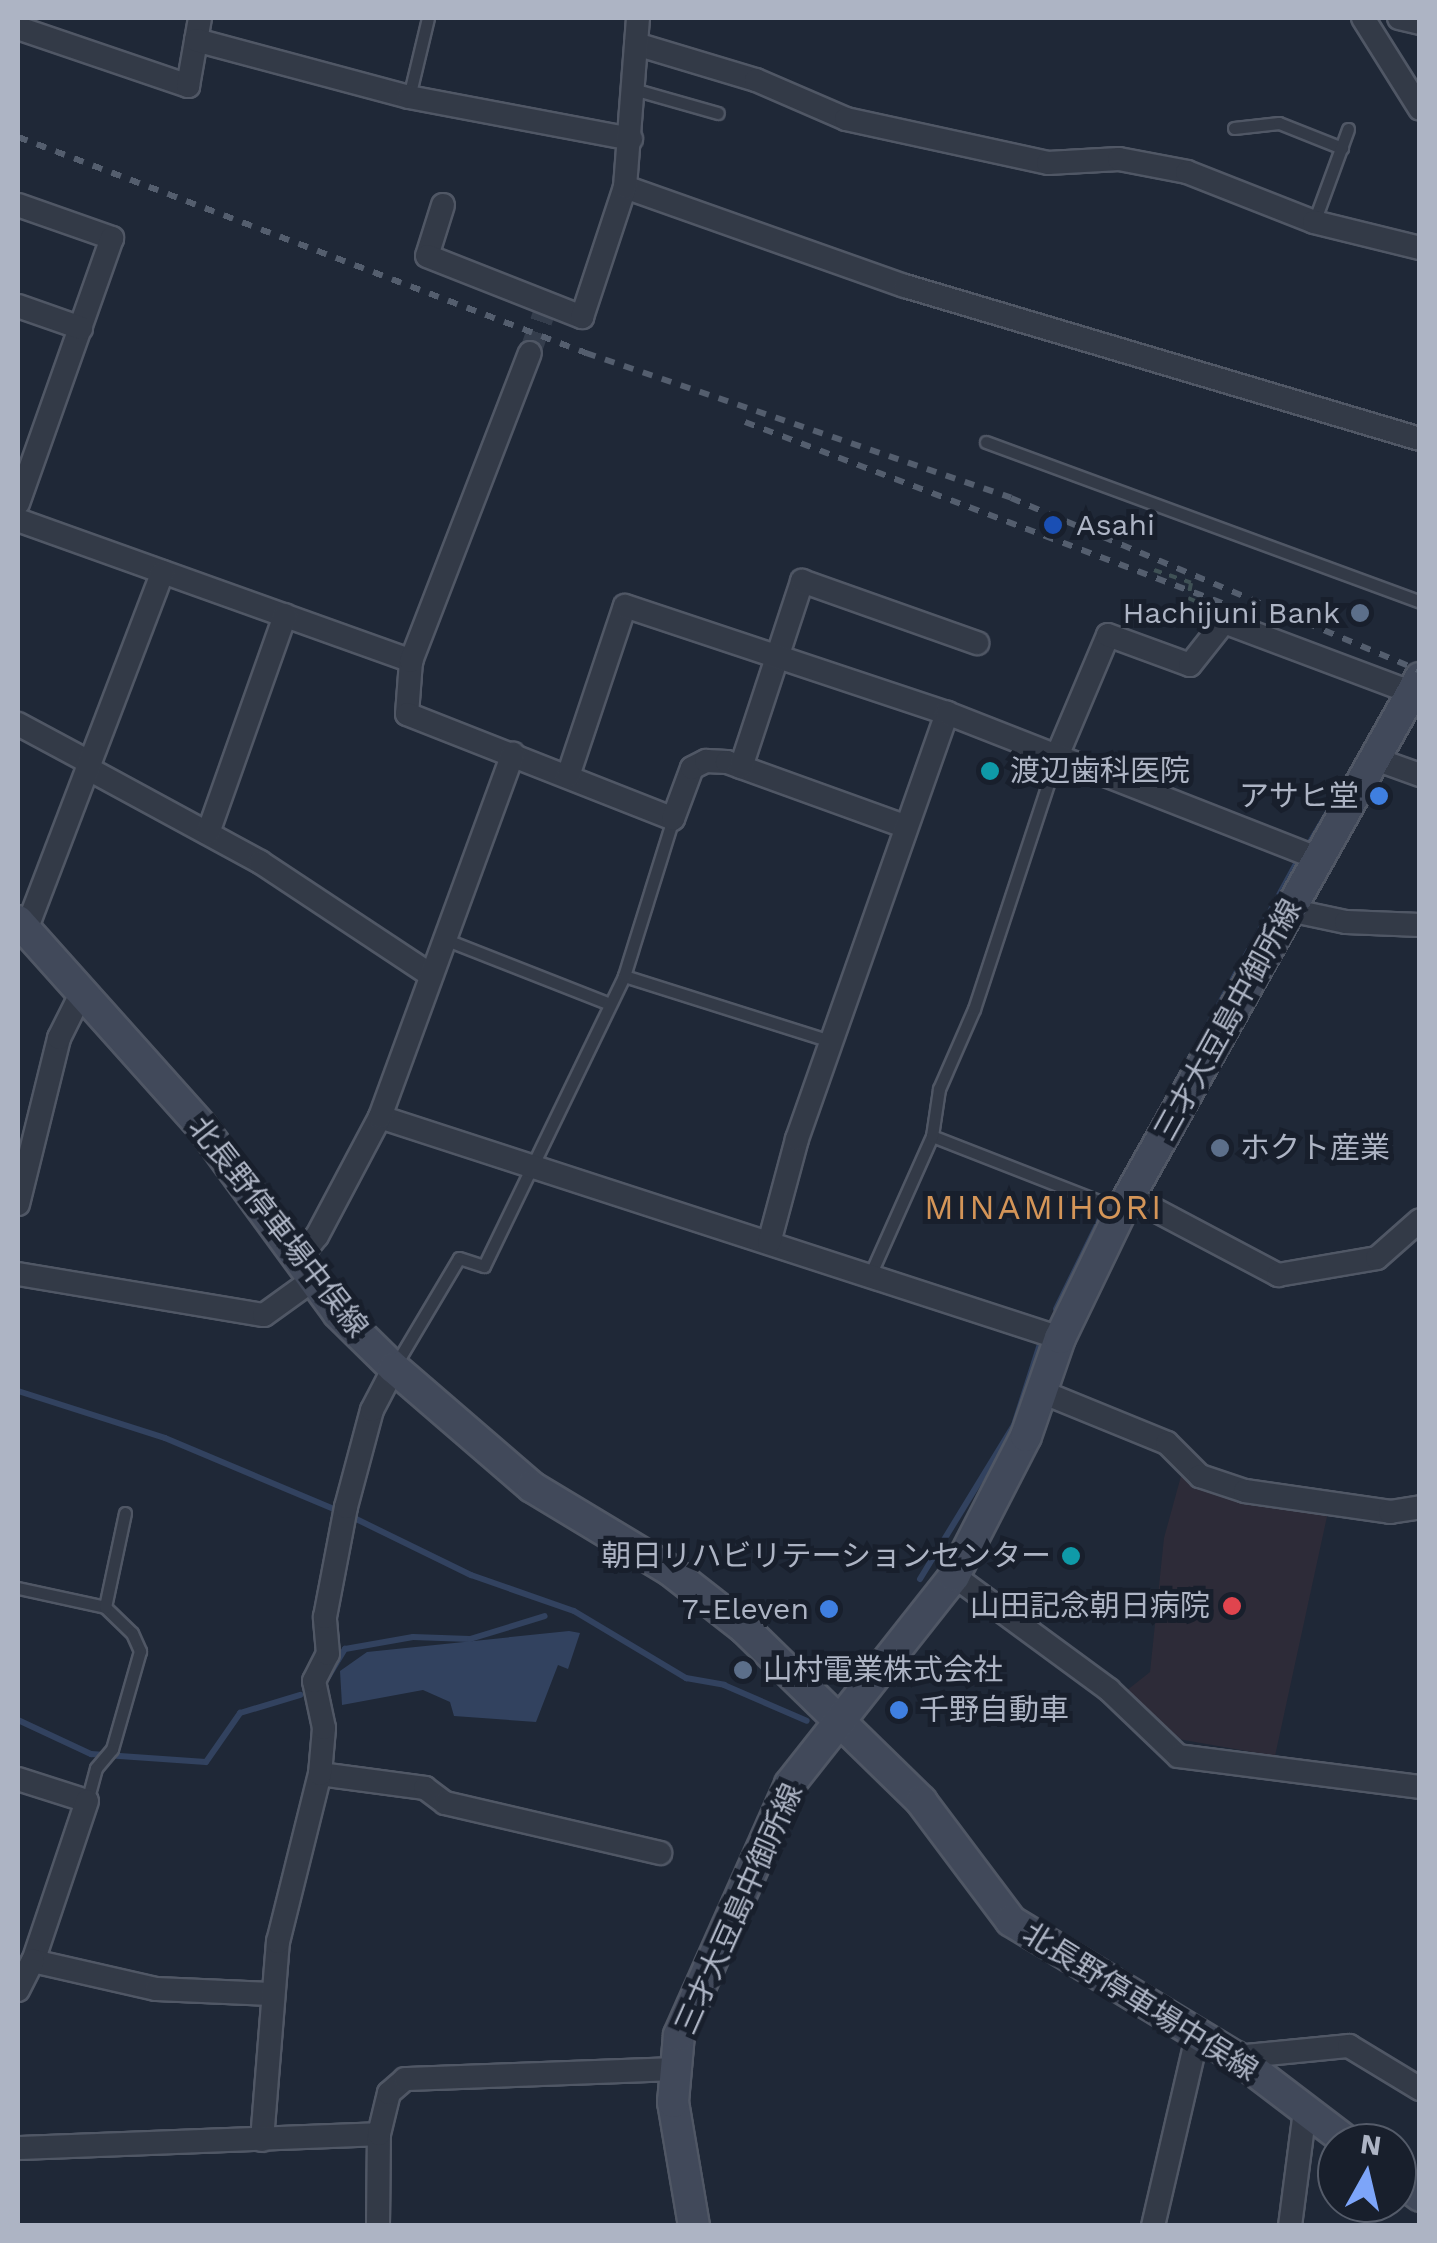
<!DOCTYPE html>
<meta charset="utf-8">
<style>
body{margin:0}
#map{position:relative;width:1437px;height:2243px;overflow:hidden;background:#1f2837;font-family:"Work Sans","Noto Sans JP",sans-serif}
div>[style]{position:absolute}
.medical>*{inset:0;background:#2d2b38}
.water>*{inset:0;background:#32425f}
.stream>*{height:6px;margin:-3px;padding:0 3px;transform-origin:3px;border-radius:3px;background:#32425f}
.street-tunnel>*{height:22px;margin-top:-11px;transform-origin:0;background:repeating-linear-gradient(90deg,#343d4c 0 22px,transparent 0 33px)}
.path>*{height:4px;margin-top:-2px;transform-origin:0;background:repeating-linear-gradient(90deg,#3f5155 0 8px,transparent 0 16px)}
.roads{filter:drop-shadow(2px 0 #505765) drop-shadow(-2px 0 #505765) drop-shadow(0 2px #505765) drop-shadow(0 -2px #505765)}
.lane>*{height:11px;margin:-5.5px;padding:0 5.5px;transform-origin:5.5px;border-radius:5.5px;background:#333a47}
.street>*{height:22px;margin:-11px;padding:0 11px;transform-origin:11px;border-radius:11px;background:#333a47}
.secondary>*{height:30px;margin:-15px;padding:0 15px;transform-origin:15px;border-radius:15px;background:#41495a}
.rail>*{height:6px;margin-top:-3px;transform-origin:0;background:repeating-linear-gradient(90deg,#545e6e 0 10px,transparent 0 20px)}
.dots>*{width:28px;height:28px;translate:-50% -50%;box-sizing:border-box;border:5px solid #181f2c;border-radius:50%}
span{translate:-50% -50%;white-space:nowrap;text-align:center;line-height:1.15;-webkit-text-stroke:10px #181f2c;paint-order:stroke}
.poi-label{font-size:30px;color:#adb4c4}
.left{translate:0 -50%;text-align:left}
.right{translate:-100% -50%;text-align:right}
.street-label{font-size:30px;color:#adb4c4}
.quarter-label{font-size:35px;color:#d49558;letter-spacing:2.5px}
.frame{position:absolute;inset:0;border:20px solid #adb4c4;pointer-events:none}
.north{position:absolute;left:1317px;top:2123px;width:100px;height:100px;box-sizing:border-box;background:#181f2c;border:2px solid #545b69;border-radius:50%;rotate:8deg;font-size:28px;font-weight:700;line-height:40px;text-align:center;color:#adb4c4}
.north::after{content:'';display:block;margin:auto;width:35px;height:45px;background:#7da5f9;clip-path:polygon(50% 0,100% 100%,50% 72%,0 100%)}
</style>
<div id="map">
<div class="medical">
<i style="clip-path:polygon(1181px 1476px,1328px 1512px,1275px 1756px,1178px 1739px,1126px 1691px,1150px 1672px,1164px 1538px)"></i>
</div>
<div class="water">
<i style="clip-path:polygon(569px 1631px,580px 1633px,568px 1669px,558px 1665px,536px 1722px,454px 1716px,450px 1702px,423px 1690px,342px 1705px,340px 1671px,367px 1652px)"></i>
</div>
<div class="stream">
<i style="left:1310px;top:842px;width:49px;rotate:-59.2deg"></i>
<i style="left:1164px;top:1105px;width:277px;rotate:-61.3deg"></i>
<i style="left:1056px;top:1309px;width:102px;rotate:-63.9deg"></i>
<i style="left:18px;top:1391px;width:154px;rotate:17.7deg"></i>
<i style="left:165px;top:1438px;width:189px;rotate:22.8deg"></i>
<i style="left:350px;top:1516px;width:135px;rotate:26deg"></i>
<i style="left:471px;top:1575px;width:109px;rotate:19.3deg"></i>
<i style="left:574px;top:1611px;width:131px;rotate:30.9deg"></i>
<i style="left:686px;top:1678px;width:39px;rotate:10deg"></i>
<i style="left:724px;top:1685px;width:90px;rotate:23.4deg"></i>
<i style="left:920px;top:1579px;width:180px;rotate:-58.6deg"></i>
<i style="left:1014px;top:1425px;width:88px;rotate:-72.2deg"></i>
<i style="left:328px;top:1677px;width:33px;rotate:-59deg"></i>
<i style="left:345px;top:1649px;width:69px;rotate:-10deg"></i>
<i style="left:413px;top:1637px;width:57px;rotate:2deg"></i>
<i style="left:470px;top:1639px;width:78px;rotate:-17deg"></i>
<i style="left:18px;top:1720px;width:81px;rotate:25deg"></i>
<i style="left:91px;top:1754px;width:115px;rotate:4deg"></i>
<i style="left:206px;top:1762px;width:60px;rotate:-55.2deg"></i>
<i style="left:240px;top:1713px;width:63px;rotate:-16.7deg"></i>
</div>
<div class="street-tunnel">
<i style="left:530px;top:353px;width:42px;rotate:-70.7deg"></i>
</div>
<div class="path">
<i style="left:1154px;top:570px;width:39px;rotate:19deg"></i>
<i style="left:1191px;top:583px;width:15px;rotate:101deg"></i>
<i style="left:1188px;top:598px;width:25px;rotate:23deg"></i>
</div>
<div class="roads">
<div class="lane">
<i style="left:633px;top:89px;width:88px;rotate:15.8deg"></i>
<i style="left:409px;top:97px;width:81px;rotate:-76.5deg"></i>
<i style="left:1234px;top:128px;width:45px;rotate:-6.3deg"></i>
<i style="left:1279px;top:123px;width:68px;rotate:21.6deg"></i>
<i style="left:1314px;top:222px;width:99px;rotate:-69.9deg"></i>
<i style="left:986px;top:442px;width:463px;rotate:20.2deg"></i>
<i style="left:444px;top:939px;width:175px;rotate:21.4deg"></i>
<i style="left:624px;top:976px;width:219px;rotate:17.5deg"></i>
<i style="left:932px;top:1136px;width:201px;rotate:21.3deg"></i>
<i style="left:871px;top:1273px;width:150px;rotate:-66deg"></i>
<i style="left:932px;top:1136px;width:48px;rotate:-81.5deg"></i>
<i style="left:939px;top:1089px;width:87px;rotate:-66.4deg"></i>
<i style="left:974px;top:1009px;width:266px;rotate:-71.8deg"></i>
<i style="left:396px;top:1364px;width:123px;rotate:-59.3deg"></i>
<i style="left:459px;top:1258px;width:26px;rotate:18deg"></i>
<i style="left:484px;top:1266px;width:322px;rotate:-64.2deg"></i>
<i style="left:624px;top:976px;width:164px;rotate:-72.7deg"></i>
<i style="left:18px;top:1588px;width:89px;rotate:12.3deg"></i>
<i style="left:105px;top:1607px;width:37px;rotate:44deg"></i>
<i style="left:132px;top:1633px;width:20px;rotate:66deg"></i>
<i style="left:140px;top:1651px;width:102px;rotate:105.9deg"></i>
<i style="left:112px;top:1749px;width:25px;rotate:130deg"></i>
<i style="left:96px;top:1768px;width:34px;rotate:105deg"></i>
<i style="left:105px;top:1607px;width:96px;rotate:-78deg"></i>
</div>
<div class="street">
<i style="left:1363px;top:18px;width:107px;rotate:57.9deg"></i>
<i style="left:1399px;top:18px;width:22px;rotate:13deg"></i>
<i style="left:18px;top:28px;width:180px;rotate:18.8deg"></i>
<i style="left:188px;top:86px;width:69px;rotate:-80deg"></i>
<i style="left:196px;top:40px;width:220px;rotate:15deg"></i>
<i style="left:409px;top:97px;width:226px;rotate:10.7deg"></i>
<i style="left:636px;top:44px;width:125px;rotate:16.7deg"></i>
<i style="left:756px;top:80px;width:98px;rotate:23.4deg"></i>
<i style="left:846px;top:119px;width:207px;rotate:12.3deg"></i>
<i style="left:1048px;top:163px;width:71px;rotate:-3.2deg"></i>
<i style="left:1119px;top:159px;width:69px;rotate:10.8deg"></i>
<i style="left:1187px;top:172px;width:136px;rotate:21.5deg"></i>
<i style="left:1314px;top:222px;width:109px;rotate:13.8deg"></i>
<i style="left:625px;top:187px;width:297px;rotate:19.5deg"></i>
<i style="left:905px;top:286px;width:537px;rotate:16.55deg"></i>
<i style="left:18px;top:205px;width:100px;rotate:19.3deg"></i>
<i style="left:112px;top:238px;width:281px;rotate:109.5deg"></i>
<i style="left:443px;top:205px;width:53px;rotate:107.4deg"></i>
<i style="left:427px;top:256px;width:167px;rotate:21.5deg"></i>
<i style="left:582px;top:317px;width:137px;rotate:-71.7deg"></i>
<i style="left:625px;top:187px;width:169px;rotate:-85.6deg"></i>
<i style="left:18px;top:306px;width:67px;rotate:19.2deg"></i>
<i style="left:18px;top:520px;width:418px;rotate:19.7deg"></i>
<i style="left:411px;top:661px;width:53px;rotate:94.3deg"></i>
<i style="left:407px;top:714px;width:286px;rotate:21.5deg"></i>
<i style="left:673px;top:819px;width:54px;rotate:-69.6deg"></i>
<i style="left:692px;top:768px;width:16px;rotate:-27deg"></i>
<i style="left:706px;top:761px;width:21px;rotate:3deg"></i>
<i style="left:727px;top:762px;width:188px;rotate:19.9deg"></i>
<i style="left:411px;top:661px;width:330px;rotate:-68.9deg"></i>
<i style="left:18px;top:724px;width:81px;rotate:28.2deg"></i>
<i style="left:1057px;top:756px;width:131px;rotate:-67.1deg"></i>
<i style="left:1108px;top:635px;width:87px;rotate:20.1deg"></i>
<i style="left:1190px;top:665px;width:55px;rotate:-51.7deg"></i>
<i style="left:1224px;top:622px;width:202px;rotate:20.6deg"></i>
<i style="left:1378px;top:760px;width:45px;rotate:19.7deg"></i>
<i style="left:741px;top:767px;width:196px;rotate:-71.8deg"></i>
<i style="left:802px;top:581px;width:186px;rotate:19.5deg"></i>
<i style="left:87px;top:768px;width:197px;rotate:28.5deg"></i>
<i style="left:260px;top:862px;width:205px;rotate:33.5deg"></i>
<i style="left:568px;top:776px;width:179px;rotate:-71.5deg"></i>
<i style="left:625px;top:606px;width:339px;rotate:18.4deg"></i>
<i style="left:208px;top:833px;width:231px;rotate:-70.5deg"></i>
<i style="left:1289px;top:910px;width:58px;rotate:11.9deg"></i>
<i style="left:1346px;top:922px;width:74px;rotate:2.3deg"></i>
<i style="left:26px;top:930px;width:383px;rotate:-69.1deg"></i>
<i style="left:380px;top:1117px;width:715px;rotate:18deg"></i>
<i style="left:18px;top:1204px;width:171px;rotate:-76.1deg"></i>
<i style="left:59px;top:1038px;width:49px;rotate:-63.4deg"></i>
<i style="left:1122px;top:1209px;width:23px;rotate:-13deg"></i>
<i style="left:1144px;top:1204px;width:152px;rotate:27.9deg"></i>
<i style="left:1278px;top:1275px;width:100px;rotate:-9.7deg"></i>
<i style="left:1377px;top:1258px;width:57px;rotate:-41.5deg"></i>
<i style="left:769px;top:1243px;width:108px;rotate:-74.9deg"></i>
<i style="left:797px;top:1139px;width:452px;rotate:-70.6deg"></i>
<i style="left:947px;top:713px;width:397px;rotate:21.4deg"></i>
<i style="left:299px;top:1258px;width:28px;rotate:-51deg"></i>
<i style="left:317px;top:1236px;width:135px;rotate:-62.1deg"></i>
<i style="left:380px;top:1117px;width:387px;rotate:-69.9deg"></i>
<i style="left:18px;top:1274px;width:249px;rotate:9.5deg"></i>
<i style="left:264px;top:1315px;width:62px;rotate:-35.8deg"></i>
<i style="left:1042px;top:1392px;width:135px;rotate:22.2deg"></i>
<i style="left:1167px;top:1443px;width:47px;rotate:45deg"></i>
<i style="left:1200px;top:1476px;width:47px;rotate:18.4deg"></i>
<i style="left:1245px;top:1491px;width:147px;rotate:8.2deg"></i>
<i style="left:1390px;top:1512px;width:30px;rotate:-9deg"></i>
<i style="left:954px;top:1576px;width:192px;rotate:36.3deg"></i>
<i style="left:1109px;top:1690px;width:95px;rotate:43.7deg"></i>
<i style="left:1178px;top:1756px;width:244px;rotate:7.3deg"></i>
<i style="left:320px;top:1774px;width:106px;rotate:7.6deg"></i>
<i style="left:425px;top:1788px;width:25px;rotate:37deg"></i>
<i style="left:445px;top:1803px;width:221px;rotate:13.1deg"></i>
<i style="left:18px;top:1779px;width:72px;rotate:17.7deg"></i>
<i style="left:87px;top:1801px;width:169px;rotate:108.6deg"></i>
<i style="left:33px;top:1961px;width:126px;rotate:12.8deg"></i>
<i style="left:156px;top:1989px;width:115px;rotate:2.5deg"></i>
<i style="left:18px;top:1990px;width:33px;rotate:-63deg"></i>
<i style="left:1236px;top:2057px;width:114px;rotate:-5.6deg"></i>
<i style="left:1349px;top:2046px;width:83px;rotate:31.2deg"></i>
<i style="left:262px;top:2140px;width:199px;rotate:-85.4deg"></i>
<i style="left:278px;top:1942px;width:173px;rotate:-76deg"></i>
<i style="left:320px;top:1774px;width:46px;rotate:-85deg"></i>
<i style="left:324px;top:1728px;width:48px;rotate:-102deg"></i>
<i style="left:314px;top:1681px;width:30px;rotate:-63deg"></i>
<i style="left:328px;top:1654px;width:37px;rotate:-95deg"></i>
<i style="left:325px;top:1617px;width:112px;rotate:-79.2deg"></i>
<i style="left:346px;top:1507px;width:100px;rotate:-75deg"></i>
<i style="left:372px;top:1410px;width:47px;rotate:-62.4deg"></i>
<i style="left:18px;top:2148px;width:361px;rotate:-2.2deg"></i>
<i style="left:378px;top:2226px;width:92px;rotate:-89.4deg"></i>
<i style="left:379px;top:2134px;width:42px;rotate:-76.3deg"></i>
<i style="left:389px;top:2093px;width:21px;rotate:-41deg"></i>
<i style="left:405px;top:2079px;width:267px;rotate:-2.1deg"></i>
<i style="left:1153px;top:2226px;width:198px;rotate:-76.9deg"></i>
<i style="left:1290px;top:2226px;width:117px;rotate:-82.6deg"></i>
</div>
<div class="secondary">
<i style="left:18px;top:921px;width:276px;rotate:48.2deg"></i>
<i style="left:202px;top:1127px;width:230px;rotate:53.8deg"></i>
<i style="left:338px;top:1313px;width:78px;rotate:44.5deg"></i>
<i style="left:394px;top:1368px;width:182px;rotate:40.8deg"></i>
<i style="left:532px;top:1487px;width:162px;rotate:31.1deg"></i>
<i style="left:671px;top:1571px;width:93px;rotate:38deg"></i>
<i style="left:744px;top:1628px;width:248px;rotate:44.3deg"></i>
<i style="left:921px;top:1801px;width:150px;rotate:53.1deg"></i>
<i style="left:1011px;top:1921px;width:263px;rotate:31.2deg"></i>
<i style="left:1236px;top:2057px;width:142px;rotate:37.3deg"></i>
<i style="left:1397px;top:2179px;width:29px;rotate:36deg"></i>
<i style="left:694px;top:2226px;width:126px;rotate:-99.6deg"></i>
<i style="left:673px;top:2102px;width:67px;rotate:-84.9deg"></i>
<i style="left:679px;top:2035px;width:274px;rotate:-66.1deg"></i>
<i style="left:790px;top:1784px;width:265px;rotate:-51.7deg"></i>
<i style="left:954px;top:1576px;width:157px;rotate:-62.8deg"></i>
<i style="left:1026px;top:1436px;width:104px;rotate:-70.9deg"></i>
<i style="left:1060px;top:1338px;width:143px;rotate:-64.3deg"></i>
<i style="left:1122px;top:1209px;width:609px;rotate:-60.7deg"></i>
</div>
</div>
<div class="rail">
<i style="left:18px;top:137px;width:608px;rotate:20.82deg"></i>
<i style="left:586px;top:353px;width:449px;rotate:18.8deg"></i>
<i style="left:1011px;top:498px;width:444px;rotate:22.9deg"></i>
<i style="left:745px;top:422px;width:516px;rotate:20.79deg"></i>
</div>
<div class="dots">
<i style="left:1053px;top:525px;background:#1a4fb4"></i>
<i style="left:1360px;top:613px;background:#5c6f8a"></i>
<i style="left:990px;top:771px;background:#0f9aa8"></i>
<i style="left:1379px;top:796px;background:#3f7fe0"></i>
<i style="left:1220px;top:1148px;background:#5c6f8a"></i>
<i style="left:1071px;top:1556px;background:#0f9aa8"></i>
<i style="left:1232px;top:1606px;background:#e0444e"></i>
<i style="left:829px;top:1609px;background:#3f7fe0"></i>
<i style="left:743px;top:1670px;background:#5c6f8a"></i>
<i style="left:899px;top:1710px;background:#3f7fe0"></i>
</div>
<div class="poi-label">
<span class="left" style="left:1076px;top:525px">Asahi</span>
<span class="right" style="left:1340px;top:613px">Hachijuni Bank</span>
<span class="left" style="left:1010px;top:771px">渡辺歯科医院</span>
<span class="right" style="left:1359px;top:796px">アサヒ堂</span>
<span class="left" style="left:1240px;top:1148px">ホクト産業</span>
<span class="right" style="left:1051px;top:1556px">朝日リハビリテーションセンター</span>
<span class="right" style="left:1210px;top:1606px">山田記念朝日病院</span>
<span class="right" style="left:809px;top:1609px">7-Eleven</span>
<span class="left" style="left:763px;top:1670px">山村電業株式会社</span>
<span class="left" style="left:919px;top:1710px">千野自動車</span>
</div>
<div class="street-label">
<span style="left:1228px;top:1020px;rotate:-61deg">三才大豆島中御所線</span>
<span style="left:278px;top:1227px;rotate:52deg">北長野停車場中俣線</span>
<span style="left:739px;top:1909px;rotate:-66deg">三才大豆島中御所線</span>
<span style="left:1140px;top:2002px;rotate:32deg">北長野停車場中俣線</span>
</div>
<div class="quarter-label">
<span style="left:1044px;top:1207px">MINAMIHORI</span>
</div>
<div class="frame"></div>
<div class="north">N</div>
</div>
